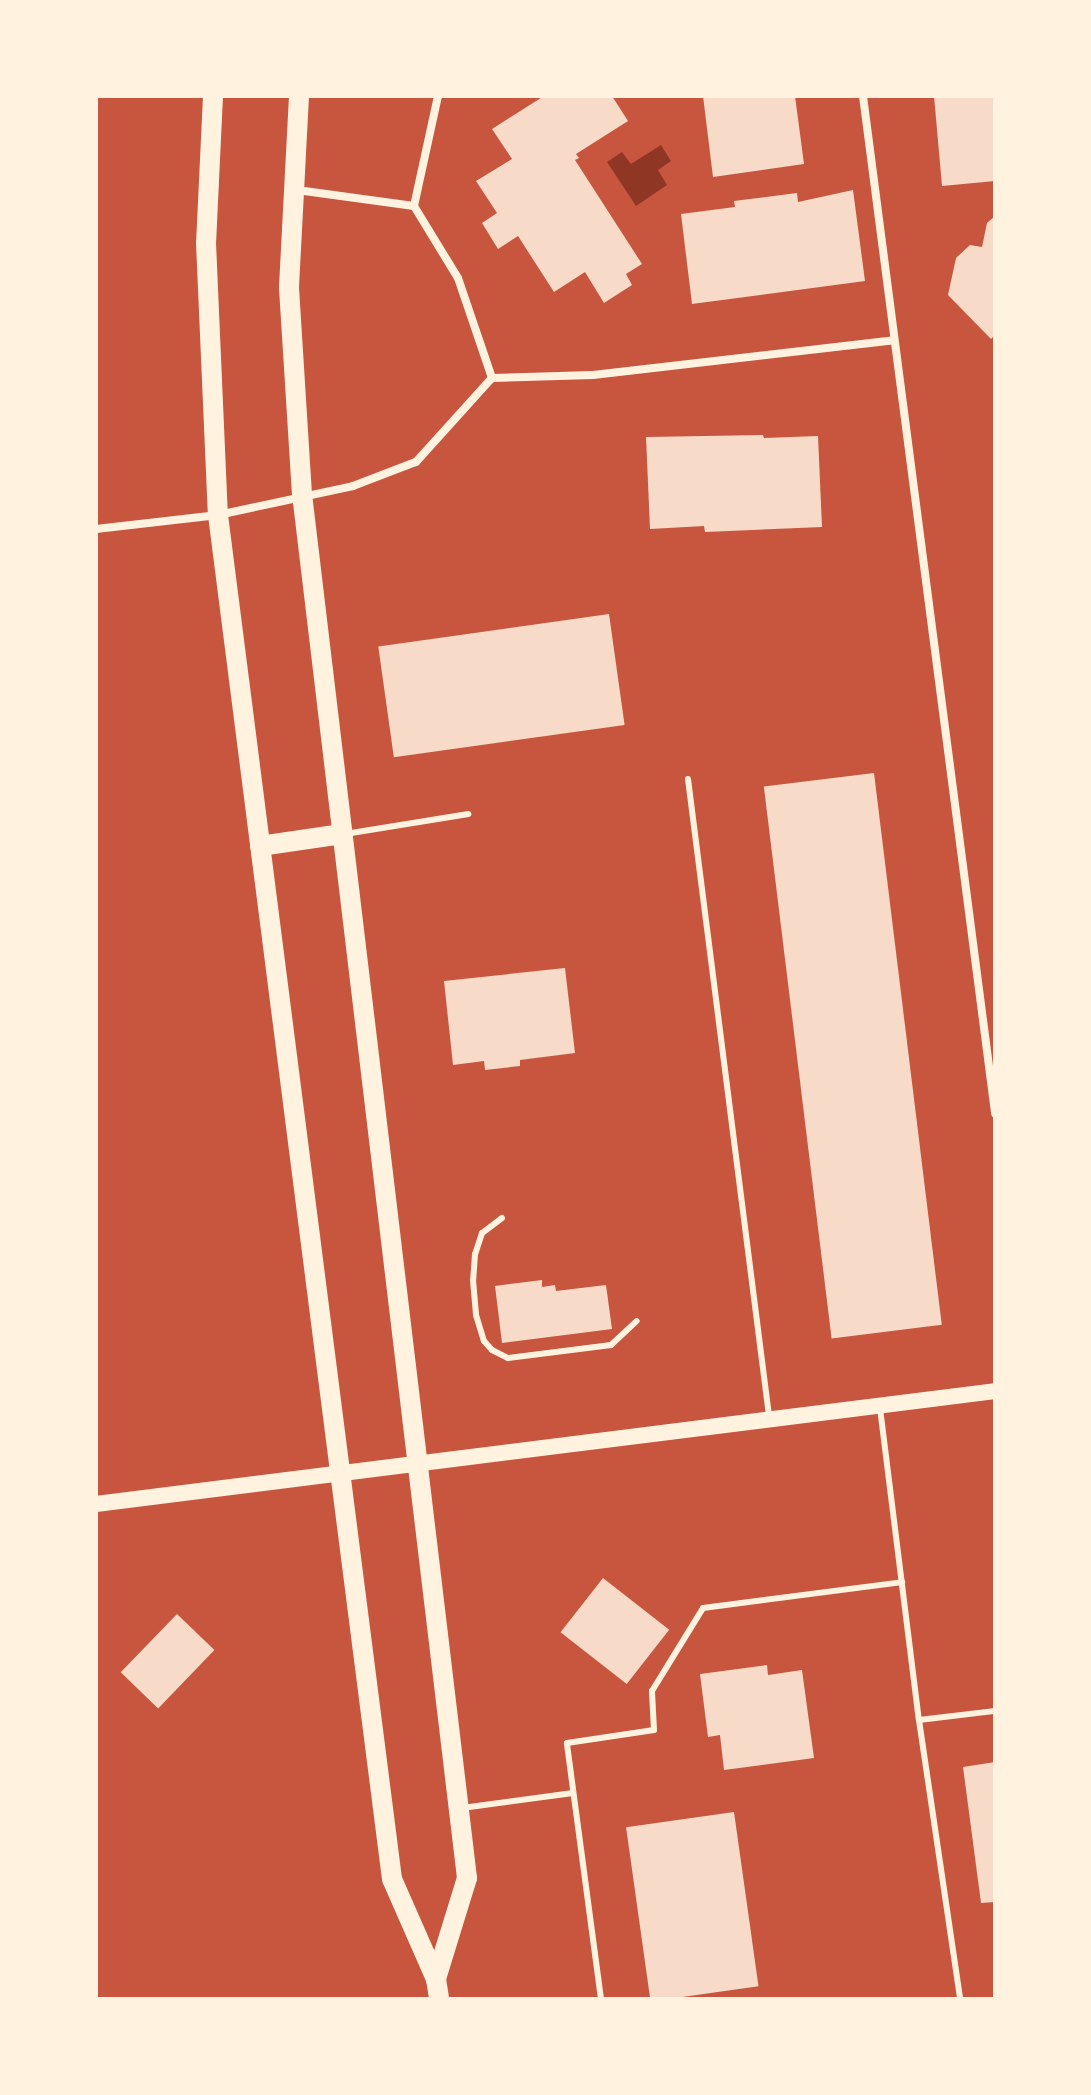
<!DOCTYPE html>
<style>
body{margin:0}
#map{position:relative;width:1091px;height:2095px;overflow:hidden;background:#c8553d;font-family:Raleway,sans-serif}
div>[style]{position:absolute}
.water>*{inset:0;background:#8f3625}
.building>*{inset:0;background:#f7dbc8;transform-origin:0 0}
.service>*{height:6px;margin:-3px;padding:0 3px;transform-origin:3px;border-radius:3px;background:#fff3e0}
.minor>*{height:8px;margin:-4px;padding:0 4px;transform-origin:4px;border-radius:4px;background:#fff3e0}
.secondary>*{height:16px;margin:-8px;padding:0 8px;transform-origin:8px;border-radius:8px;background:#fff3e0}
.primary>*{height:20px;margin:-10px;padding:0 10px;transform-origin:10px;border-radius:10px;background:#fff3e0}
span{translate:-50% -50%;white-space:nowrap;text-align:center;line-height:1.15;-webkit-text-stroke:8px #fff3e0;paint-order:stroke}
.frame{position:absolute;inset:0;border:98px solid #fff3e0;pointer-events:none}
</style>
<div id="map">
<div class="water">
<i style="clip-path:polygon(661px 145px,671px 161px,658px 170px,667px 185px,636px 206px,607px 162px,622px 152px,631px 164px)"></i>
</div>
<div class="building">
<i style="clip-path:polygon(544px 96px,612px 96px,628px 121px,576px 154px,579px 158px,575px 160px,642px 264px,626px 274px,632px 285px,604px 303px,585px 272px,554px 292px,518px 236px,498px 249px,482px 223px,497px 213px,476px 181px,512px 159px,492px 129px)"></i>
<i style="clip-path:polygon(703px 96px,795px 96px,804px 164px,713px 177px)"></i>
<i style="clip-path:polygon(934px 96px,995px 96px,995px 181px,942px 186px)"></i>
<i style="clip-path:polygon(853px 190px,865px 281px,692px 304px,681px 214px,735px 207px,734px 201px,797px 193px,798px 202px)"></i>
<i style="clip-path:polygon(995px 216px,995px 335px,991px 339px,948px 295px,956px 258px,970px 245px,982px 247px,987px 223px)"></i>
<i style="clip-path:polygon(763px 435px,764px 438px,818px 436px,822px 527px,705px 532px,704px 526px,650px 529px,646px 437px)"></i>
<i style="left:609px;top:614px;width:112px;height:233px;rotate:82deg"></i>
<i style="left:874px;top:773px;width:556px;height:111px;rotate:83deg"></i>
<i style="clip-path:polygon(565px 968px,575px 1053px,520px 1060px,520px 1066px,485px 1070px,484px 1061px,453px 1065px,444px 981px)"></i>
<i style="clip-path:polygon(542px 1280px,542px 1287px,555px 1285px,556px 1291px,606px 1285px,612px 1329px,502px 1343px,495px 1286px)"></i>
<i style="left:603px;top:1578px;width:84px;height:69px;rotate:38deg"></i>
<i style="left:177px;top:1614px;width:52px;height:81px;rotate:44deg"></i>
<i style="clip-path:polygon(767px 1665px,768px 1675px,802px 1670px,814px 1758px,724px 1770px,720px 1735px,708px 1737px,700px 1674px)"></i>
<i style="clip-path:polygon(995px 1762px,995px 1902px,981px 1903px,963px 1767px)"></i>
<i style="left:734px;top:1812px;width:176px;height:109px;rotate:82deg"></i>
</div>
<div class="service">
<i style="left:688px;top:779px;width:642px;rotate:82.75deg"></i>
<i style="left:345px;top:834px;width:125px;rotate:-9.2deg"></i>
<i style="left:502px;top:1218px;width:25px;rotate:143deg"></i>
<i style="left:482px;top:1233px;width:22px;rotate:108deg"></i>
<i style="left:475px;top:1254px;width:26px;rotate:94deg"></i>
<i style="left:473px;top:1280px;width:35px;rotate:85deg"></i>
<i style="left:476px;top:1315px;width:27px;rotate:73deg"></i>
<i style="left:484px;top:1341px;width:12px;rotate:48deg"></i>
<i style="left:492px;top:1350px;width:18px;rotate:27deg"></i>
<i style="left:508px;top:1358px;width:104px;rotate:-7.2deg"></i>
<i style="left:611px;top:1345px;width:35px;rotate:-43deg"></i>
<i style="left:880px;top:1408px;width:314px;rotate:82.9deg"></i>
<i style="left:919px;top:1720px;width:282px;rotate:81.6deg"></i>
<i style="left:919px;top:1720px;width:77px;rotate:-6.8deg"></i>
<i style="left:462px;top:1808px;width:112px;rotate:-7.7deg"></i>
<i style="left:601px;top:1999px;width:258px;rotate:-97.6deg"></i>
<i style="left:567px;top:1743px;width:88px;rotate:-8.5deg"></i>
<i style="left:654px;top:1730px;width:39px;rotate:-93deg"></i>
<i style="left:652px;top:1691px;width:97px;rotate:-58.4deg"></i>
<i style="left:703px;top:1608px;width:201px;rotate:-7.4deg"></i>
</div>
<div class="minor">
<i style="left:863px;top:96px;width:1026px;rotate:82.6deg"></i>
<i style="left:297px;top:190px;width:118px;rotate:7.8deg"></i>
<i style="left:414px;top:206px;width:113px;rotate:-77.7deg"></i>
<i style="left:414px;top:206px;width:84px;rotate:58.6deg"></i>
<i style="left:458px;top:278px;width:106px;rotate:71.2deg"></i>
<i style="left:96px;top:529px;width:123px;rotate:-6.5deg"></i>
<i style="left:218px;top:515px;width:138px;rotate:-12.1deg"></i>
<i style="left:353px;top:486px;width:67px;rotate:-20.9deg"></i>
<i style="left:416px;top:462px;width:113px;rotate:-47.9deg"></i>
<i style="left:492px;top:378px;width:101px;rotate:-1.7deg"></i>
<i style="left:593px;top:375px;width:303px;rotate:-6.6deg"></i>
</div>
<div class="secondary">
<i style="left:96px;top:1504px;width:906px;rotate:-7.16deg"></i>
</div>
<div class="primary">
<i style="left:213px;top:96px;width:147px;rotate:92.7deg"></i>
<i style="left:206px;top:243px;width:272px;rotate:87.5deg"></i>
<i style="left:218px;top:515px;width:1375px;rotate:82.73deg"></i>
<i style="left:392px;top:1879px;width:109px;rotate:66.3deg"></i>
<i style="left:436px;top:1979px;width:20px;rotate:81deg"></i>
<i style="left:299px;top:96px;width:192px;rotate:93deg"></i>
<i style="left:289px;top:288px;width:206px;rotate:86.4deg"></i>
<i style="left:302px;top:494px;width:1394px;rotate:83.2deg"></i>
<i style="left:467px;top:1878px;width:106px;rotate:107.1deg"></i>
<i style="left:260px;top:846px;width:83px;rotate:-8.3deg"></i>
</div>
<div class="frame"></div>
</div>
